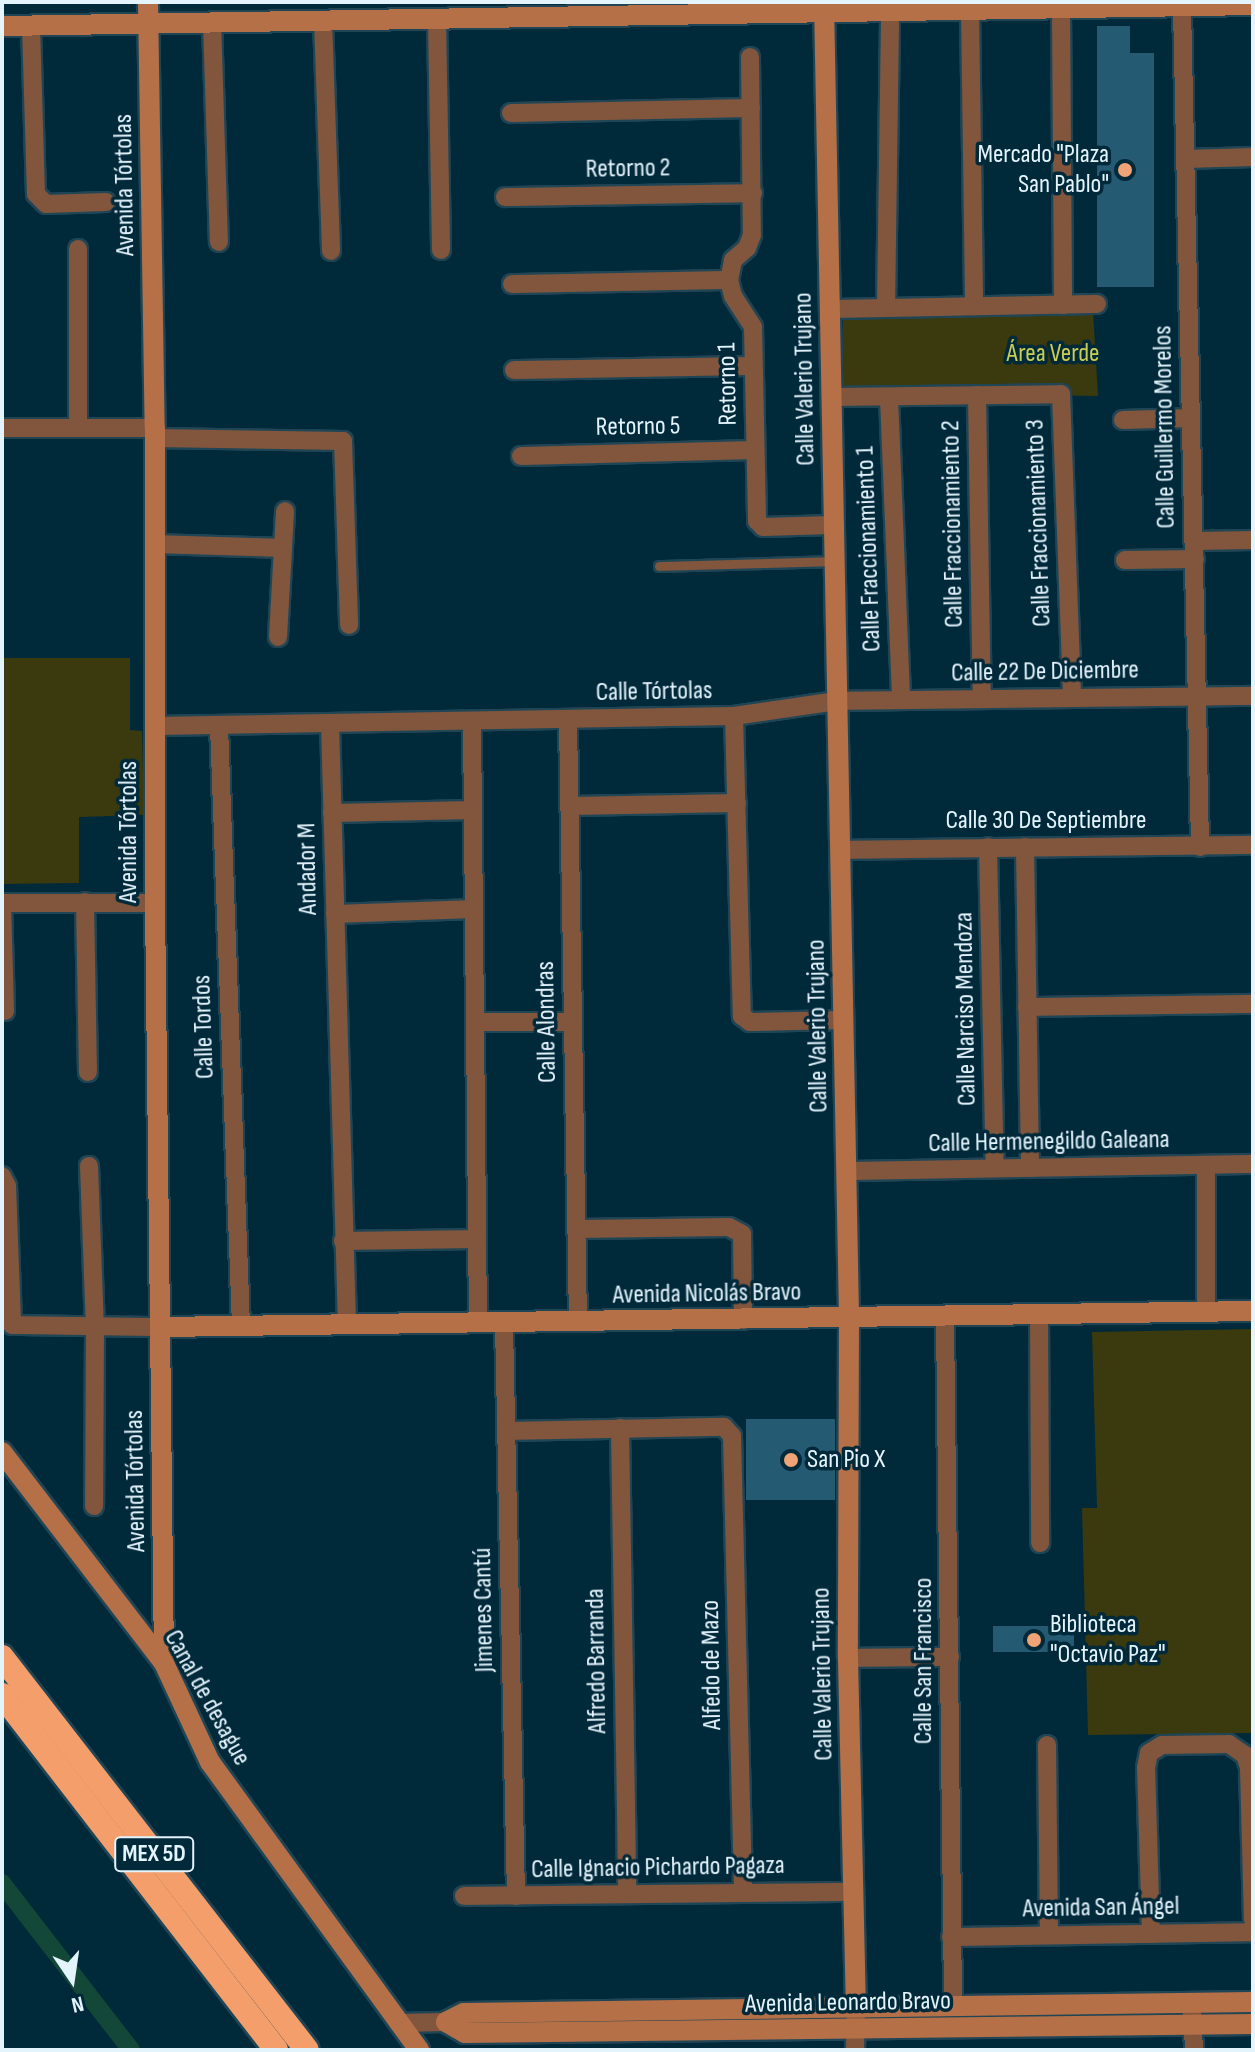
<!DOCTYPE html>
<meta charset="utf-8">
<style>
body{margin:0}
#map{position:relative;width:1255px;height:2052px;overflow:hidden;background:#00293a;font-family:"Sofia Sans Condensed",sans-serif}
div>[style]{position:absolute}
.green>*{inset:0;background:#3a3a0e}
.canal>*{height:18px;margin:-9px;padding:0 9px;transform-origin:9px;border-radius:9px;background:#134738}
.building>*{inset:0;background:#255b72;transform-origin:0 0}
.roads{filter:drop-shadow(2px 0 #204555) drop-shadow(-2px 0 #204555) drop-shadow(0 2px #204555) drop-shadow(0 -2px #204555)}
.lane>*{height:9px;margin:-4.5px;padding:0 4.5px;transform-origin:4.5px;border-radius:4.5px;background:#81563d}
.street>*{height:18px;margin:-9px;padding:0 9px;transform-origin:9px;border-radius:9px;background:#81563d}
.secondary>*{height:20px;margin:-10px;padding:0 10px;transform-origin:10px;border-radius:10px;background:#b57048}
.highway>*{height:24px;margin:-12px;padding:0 12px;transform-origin:12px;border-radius:12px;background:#f49e6c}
.dots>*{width:22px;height:22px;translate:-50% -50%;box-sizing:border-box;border:4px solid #00293a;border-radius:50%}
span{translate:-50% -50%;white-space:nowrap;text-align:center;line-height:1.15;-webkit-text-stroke:7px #00293a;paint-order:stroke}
.shield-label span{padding:2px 6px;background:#00293a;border:2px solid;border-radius:6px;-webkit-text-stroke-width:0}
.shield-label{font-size:24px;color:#e4f4fd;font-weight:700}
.poi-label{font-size:26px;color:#e4f4fd}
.right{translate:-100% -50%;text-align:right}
.left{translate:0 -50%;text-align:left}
.street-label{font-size:26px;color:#e4f4fd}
.park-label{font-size:26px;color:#cacd51}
.frame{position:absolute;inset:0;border:4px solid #e4f4fd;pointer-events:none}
.north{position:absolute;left:32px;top:1940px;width:80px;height:80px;-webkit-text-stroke:6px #00293a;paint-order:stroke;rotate:167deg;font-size:22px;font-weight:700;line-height:32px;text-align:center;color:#e4f4fd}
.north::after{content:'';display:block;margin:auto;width:28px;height:36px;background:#e4f4fd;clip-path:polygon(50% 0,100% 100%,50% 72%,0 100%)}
</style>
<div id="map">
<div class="green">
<i style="clip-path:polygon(1093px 311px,1098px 396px,843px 392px,843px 318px)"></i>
<i style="clip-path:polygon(2px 658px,130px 658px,130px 730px,142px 731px,144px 815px,79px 817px,79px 883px,2px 884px)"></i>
<i style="clip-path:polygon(1253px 1329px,1253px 1733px,1088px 1735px,1082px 1508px,1097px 1508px,1092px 1332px)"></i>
</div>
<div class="canal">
<i style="left:2px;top:1883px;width:211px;rotate:52.3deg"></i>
</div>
<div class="building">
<i style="clip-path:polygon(1097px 26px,1130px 26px,1130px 53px,1154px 53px,1154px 287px,1097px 287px)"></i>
<i style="left:835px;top:1419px;width:81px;height:89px;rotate:90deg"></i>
<i style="left:1074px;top:1626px;width:26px;height:81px;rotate:90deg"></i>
</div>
<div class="roads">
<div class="lane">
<i style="left:659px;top:566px;width:174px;rotate:-1.6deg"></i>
</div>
<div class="street">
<i style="left:1182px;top:6px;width:841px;rotate:88.77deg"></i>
<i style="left:1061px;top:9px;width:296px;rotate:89.6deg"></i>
<i style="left:970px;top:10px;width:296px;rotate:89.2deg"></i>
<i style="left:437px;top:19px;width:231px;rotate:89deg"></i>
<i style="left:323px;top:20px;width:231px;rotate:88deg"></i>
<i style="left:212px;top:22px;width:220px;rotate:88.2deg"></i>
<i style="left:31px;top:26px;width:168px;rotate:88.3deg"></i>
<i style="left:36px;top:194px;width:14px;rotate:45deg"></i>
<i style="left:46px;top:204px;width:60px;rotate:-1.9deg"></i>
<i style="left:750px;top:57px;width:178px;rotate:89.4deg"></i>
<i style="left:752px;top:235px;width:14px;rotate:111deg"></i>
<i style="left:747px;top:248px;width:18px;rotate:139deg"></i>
<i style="left:733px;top:260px;width:20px;rotate:101deg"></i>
<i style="left:729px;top:280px;width:16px;rotate:76deg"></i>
<i style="left:733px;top:296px;width:37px;rotate:57deg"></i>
<i style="left:753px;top:327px;width:194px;rotate:88.8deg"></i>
<i style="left:757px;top:521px;width:8px;rotate:45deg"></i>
<i style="left:763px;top:527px;width:69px;rotate:-1.7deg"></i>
<i style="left:511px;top:113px;width:240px;rotate:-1.2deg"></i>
<i style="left:1186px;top:159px;width:67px;rotate:-1.7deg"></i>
<i style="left:505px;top:197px;width:248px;rotate:-0.9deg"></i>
<i style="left:78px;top:249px;width:179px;rotate:90deg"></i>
<i style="left:512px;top:284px;width:217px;rotate:-1.1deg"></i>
<i style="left:886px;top:308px;width:297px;rotate:-89.2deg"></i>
<i style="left:830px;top:309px;width:267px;rotate:-1.1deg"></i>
<i style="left:514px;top:370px;width:239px;rotate:-1deg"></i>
<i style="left:977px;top:395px;width:304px;rotate:89.1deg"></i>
<i style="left:831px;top:397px;width:230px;rotate:-0.7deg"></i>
<i style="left:1061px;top:394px;width:304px;rotate:87.9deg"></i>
<i style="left:889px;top:397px;width:303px;rotate:87.7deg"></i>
<i style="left:1123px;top:420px;width:68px;rotate:-1.7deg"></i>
<i style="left:2px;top:428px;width:153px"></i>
<i style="left:155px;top:438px;width:188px;rotate:0.9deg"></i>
<i style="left:343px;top:441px;width:184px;rotate:88.1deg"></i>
<i style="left:521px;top:456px;width:234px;rotate:-1.5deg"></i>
<i style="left:1194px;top:541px;width:59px;rotate:-1deg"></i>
<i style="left:155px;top:544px;width:128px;rotate:1.8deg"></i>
<i style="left:1125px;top:560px;width:70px;rotate:-0.8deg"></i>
<i style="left:278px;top:637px;width:126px;rotate:-86.8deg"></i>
<i style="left:734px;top:716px;width:300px;rotate:88.5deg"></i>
<i style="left:742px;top:1016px;width:10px;rotate:37deg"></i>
<i style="left:750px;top:1022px;width:93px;rotate:-1.2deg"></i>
<i style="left:568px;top:720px;width:602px;rotate:89.05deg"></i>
<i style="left:472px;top:722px;width:600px;rotate:89.43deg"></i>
<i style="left:330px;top:724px;width:601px;rotate:88.38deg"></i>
<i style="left:155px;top:726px;width:579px;rotate:-0.99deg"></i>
<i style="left:734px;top:716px;width:104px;rotate:-8.3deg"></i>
<i style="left:837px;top:701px;width:416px;rotate:-0.7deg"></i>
<i style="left:219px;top:726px;width:600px;rotate:87.9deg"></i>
<i style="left:570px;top:806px;width:167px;rotate:-1deg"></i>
<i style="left:332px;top:813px;width:141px;rotate:-1.2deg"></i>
<i style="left:988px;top:847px;width:321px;rotate:88.8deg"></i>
<i style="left:1025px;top:847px;width:321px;rotate:89.1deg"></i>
<i style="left:840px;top:850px;width:413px;rotate:-0.7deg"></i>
<i style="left:85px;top:902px;width:170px;rotate:89deg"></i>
<i style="left:2px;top:903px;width:153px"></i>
<i style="left:2px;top:903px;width:108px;rotate:88.4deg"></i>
<i style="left:335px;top:914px;width:139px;rotate:-2.1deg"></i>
<i style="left:1027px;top:1007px;width:226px;rotate:-0.8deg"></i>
<i style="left:475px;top:1022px;width:98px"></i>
<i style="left:89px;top:1166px;width:162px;rotate:87.9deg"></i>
<i style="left:95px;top:1328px;width:178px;rotate:90.3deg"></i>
<i style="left:846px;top:1171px;width:407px;rotate:-1deg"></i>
<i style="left:2px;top:1176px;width:11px;rotate:63deg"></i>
<i style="left:7px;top:1186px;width:139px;rotate:87.9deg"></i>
<i style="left:12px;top:1325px;width:149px;rotate:0.8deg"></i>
<i style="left:577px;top:1229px;width:152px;rotate:-0.8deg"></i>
<i style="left:729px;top:1227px;width:15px;rotate:28deg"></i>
<i style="left:742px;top:1234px;width:86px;rotate:89.3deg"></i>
<i style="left:343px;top:1241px;width:134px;rotate:-0.9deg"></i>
<i style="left:1206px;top:1312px;width:147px;rotate:-90deg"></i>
<i style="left:1039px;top:1315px;width:228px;rotate:89.7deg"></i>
<i style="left:945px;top:1317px;width:688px;rotate:89.33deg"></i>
<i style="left:504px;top:1324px;width:572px;rotate:88.8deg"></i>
<i style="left:620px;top:1428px;width:466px;rotate:89.1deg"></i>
<i style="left:506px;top:1431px;width:218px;rotate:-1.1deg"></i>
<i style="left:724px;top:1427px;width:12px;rotate:48deg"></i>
<i style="left:732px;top:1436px;width:457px;rotate:88.6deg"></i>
<i style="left:848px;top:1658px;width:102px;rotate:-0.6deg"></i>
<i style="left:1047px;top:1745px;width:190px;rotate:89.4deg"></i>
<i style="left:464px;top:1896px;width:389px;rotate:-0.6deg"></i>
<i style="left:1151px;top:1934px;width:166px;rotate:-91.7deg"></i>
<i style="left:1146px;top:1768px;width:15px;rotate:-79deg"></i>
<i style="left:1149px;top:1753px;width:15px;rotate:-32deg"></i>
<i style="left:1162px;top:1745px;width:67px;rotate:-0.9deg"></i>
<i style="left:1229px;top:1744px;width:19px;rotate:35deg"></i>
<i style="left:1245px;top:1755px;width:13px;rotate:72deg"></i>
<i style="left:1249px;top:1767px;width:153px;rotate:88.5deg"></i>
<i style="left:951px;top:1937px;width:302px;rotate:-0.9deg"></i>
<i style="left:1192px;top:2010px;width:40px;rotate:87.1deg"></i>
<i style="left:398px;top:2023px;width:48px;rotate:-1.2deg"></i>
<i style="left:855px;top:2050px;width:44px;rotate:-88.7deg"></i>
</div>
<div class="secondary">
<i style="left:148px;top:2px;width:426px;rotate:89.1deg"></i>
<i style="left:155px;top:428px;width:475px;rotate:90deg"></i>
<i style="left:155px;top:903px;width:760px;rotate:89.32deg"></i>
<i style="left:824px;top:2px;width:1316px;rotate:88.91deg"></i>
<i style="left:849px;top:1318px;width:340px;rotate:90.2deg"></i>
<i style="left:848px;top:1658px;width:348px;rotate:88.7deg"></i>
<i style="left:2px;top:26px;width:1251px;rotate:-0.96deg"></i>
<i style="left:161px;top:1327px;width:1092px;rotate:-0.84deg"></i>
<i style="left:2px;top:1452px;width:266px;rotate:52.5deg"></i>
<i style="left:164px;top:1663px;width:109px;rotate:65.1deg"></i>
<i style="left:210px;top:1762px;width:356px;rotate:54deg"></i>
<i style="left:446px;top:2022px;width:22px;rotate:30deg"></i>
<i style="left:465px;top:2033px;width:788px;rotate:-0.65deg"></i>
<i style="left:446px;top:2022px;width:20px;rotate:-27deg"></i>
<i style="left:464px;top:2013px;width:789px;rotate:-0.8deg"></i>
</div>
<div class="highway">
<i style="left:2px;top:1657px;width:497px;rotate:52.2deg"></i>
<i style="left:2px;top:1695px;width:448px;rotate:52.3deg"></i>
</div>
</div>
<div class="dots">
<i style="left:1125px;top:170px;background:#efa377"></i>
<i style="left:791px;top:1460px;background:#efa377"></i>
<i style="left:1034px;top:1640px;background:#efa377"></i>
</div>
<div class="shield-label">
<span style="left:154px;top:1854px">MEX 5D</span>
</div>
<div class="poi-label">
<span class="right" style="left:1109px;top:170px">Mercado "Plaza<br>San Pablo"</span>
<span class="left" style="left:807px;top:1460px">San Pio X</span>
<span class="left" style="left:1050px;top:1640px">Biblioteca<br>"Octavio Paz"</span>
</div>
<div class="street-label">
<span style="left:628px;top:169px;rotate:-1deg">Retorno 2</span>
<span style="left:125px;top:185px;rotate:-91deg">Avenida Tórtolas</span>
<span style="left:805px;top:379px;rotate:-91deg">Calle Valerio Trujano</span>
<span style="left:728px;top:384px;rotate:-91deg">Retorno 1</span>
<span style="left:638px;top:427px;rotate:-1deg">Retorno 5</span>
<span style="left:1165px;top:427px;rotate:-91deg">Calle Guillermo Morelos</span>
<span style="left:1039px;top:523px;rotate:-92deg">Calle Fraccionamiento 3</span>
<span style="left:953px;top:524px;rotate:-91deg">Calle Fraccionamiento 2</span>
<span style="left:869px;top:549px;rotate:-92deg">Calle Fraccionamiento 1</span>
<span style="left:1045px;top:672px;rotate:-1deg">Calle 22 De Diciembre</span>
<span style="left:654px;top:692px;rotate:-1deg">Calle Tórtolas</span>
<span style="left:1046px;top:821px">Calle 30 De Septiembre</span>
<span style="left:129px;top:832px;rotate:-90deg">Avenida Tórtolas</span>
<span style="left:308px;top:869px;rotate:-91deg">Andador M</span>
<span style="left:966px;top:1009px;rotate:-91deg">Calle Narciso Mendoza</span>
<span style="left:547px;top:1022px;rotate:-91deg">Calle Alondras</span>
<span style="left:818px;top:1026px;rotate:-91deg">Calle Valerio Trujano</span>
<span style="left:204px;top:1027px;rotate:-92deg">Calle Tordos</span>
<span style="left:1049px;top:1142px;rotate:-1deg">Calle Hermenegildo Galeana</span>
<span style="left:707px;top:1294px;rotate:-1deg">Avenida Nicolás Bravo</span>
<span style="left:136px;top:1481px;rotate:-91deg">Avenida Tórtolas</span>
<span style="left:484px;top:1610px;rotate:-91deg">Jimenes Cantú</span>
<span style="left:597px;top:1661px;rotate:-91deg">Alfredo Barranda</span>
<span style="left:924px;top:1661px;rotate:-90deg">Calle San Francisco</span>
<span style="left:712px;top:1665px;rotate:-91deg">Alfedo de Mazo</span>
<span style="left:823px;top:1674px;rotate:-91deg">Calle Valerio Trujano</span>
<span style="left:207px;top:1698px;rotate:61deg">Canal de desague</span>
<span style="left:658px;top:1868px;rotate:-1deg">Calle Ignacio Pichardo Pagaza</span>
<span style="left:1101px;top:1908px;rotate:-1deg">Avenida San Ángel</span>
<span style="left:848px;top:2003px;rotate:-1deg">Avenida Leonardo Bravo</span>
</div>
<div class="park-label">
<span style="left:1053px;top:354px">Área Verde</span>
</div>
<div class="frame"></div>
<div class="north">N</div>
</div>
